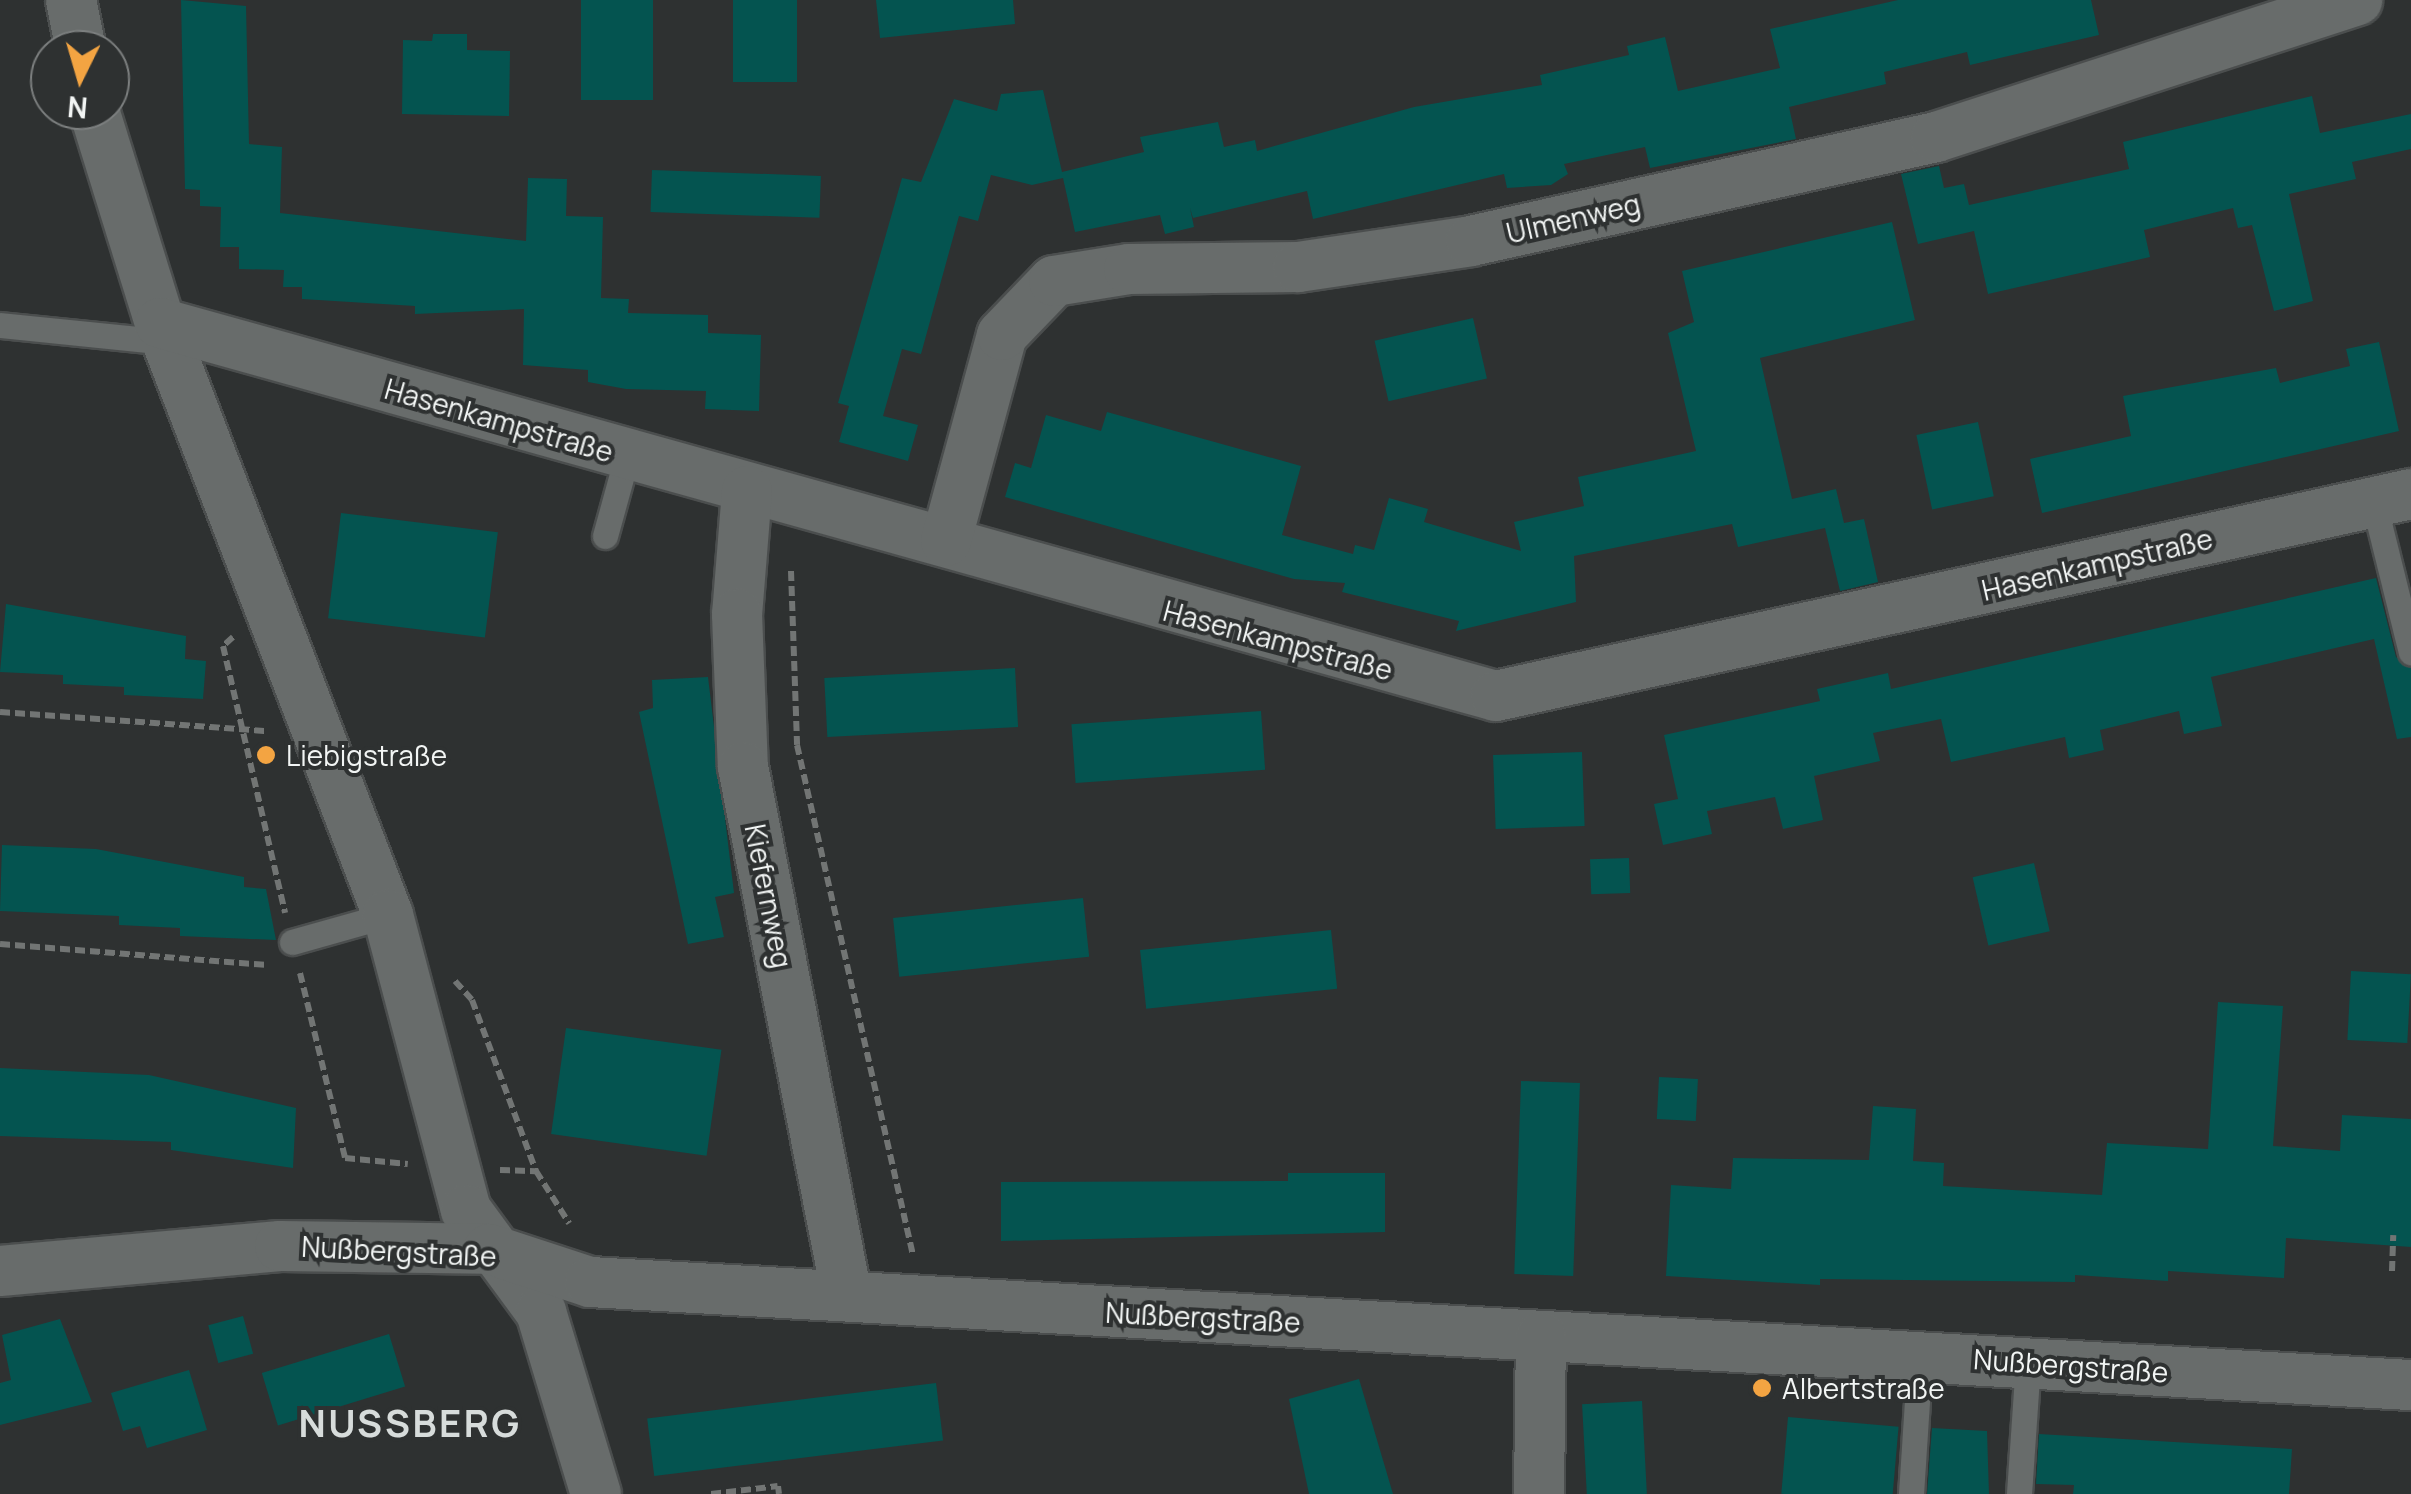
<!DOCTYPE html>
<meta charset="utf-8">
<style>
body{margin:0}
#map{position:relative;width:2411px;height:1494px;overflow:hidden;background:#2e3131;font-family:Manrope,sans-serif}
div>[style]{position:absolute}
.building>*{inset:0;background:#045450;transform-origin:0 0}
.path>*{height:6px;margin-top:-3px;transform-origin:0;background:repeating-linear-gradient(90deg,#727574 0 10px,transparent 0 15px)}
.roads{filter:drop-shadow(2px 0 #4b4e4e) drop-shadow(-2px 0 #4b4e4e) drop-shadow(0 2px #4b4e4e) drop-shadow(0 -2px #4b4e4e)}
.lane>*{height:25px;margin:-12.5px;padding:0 12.5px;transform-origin:12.5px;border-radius:12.5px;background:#686c6b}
.street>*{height:50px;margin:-25px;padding:0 25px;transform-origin:25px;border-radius:25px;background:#686c6b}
.dots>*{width:28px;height:28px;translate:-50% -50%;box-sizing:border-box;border:5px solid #2e3131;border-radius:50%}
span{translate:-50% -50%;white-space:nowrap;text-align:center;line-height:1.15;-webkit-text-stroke:8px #2e3131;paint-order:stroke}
.street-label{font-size:28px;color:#f2f5f4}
.poi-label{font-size:28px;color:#f2f5f4}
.left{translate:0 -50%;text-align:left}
.district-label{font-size:38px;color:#d7dcdb;font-weight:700;letter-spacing:2.5px}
.north{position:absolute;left:30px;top:30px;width:100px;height:100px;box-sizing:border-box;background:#2e3131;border:2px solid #7c7f7f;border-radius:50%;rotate:185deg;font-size:28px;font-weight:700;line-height:40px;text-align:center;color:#f2f5f4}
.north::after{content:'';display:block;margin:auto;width:35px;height:45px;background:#f3a442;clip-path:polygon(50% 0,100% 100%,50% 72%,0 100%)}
</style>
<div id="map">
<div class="building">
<i style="clip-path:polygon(181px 0,246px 6px,249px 144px,282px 147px,280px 213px,526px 241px,528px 178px,567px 179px,566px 216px,603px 217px,601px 298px,629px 299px,628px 313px,708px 315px,708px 333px,761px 335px,759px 411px,705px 409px,706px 391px,626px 389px,588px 382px,588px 370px,523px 365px,524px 309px,415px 314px,415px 306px,302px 299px,302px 287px,283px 287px,284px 270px,239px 269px,239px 247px,220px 247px,221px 207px,200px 206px,200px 190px,185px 189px)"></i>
<i style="left:581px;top:0;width:72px;height:100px"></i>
<i style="left:733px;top:0;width:64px;height:82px"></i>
<i style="clip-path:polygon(876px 0,1013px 0,1015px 24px,880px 38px)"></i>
<i style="clip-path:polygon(1898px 0,2091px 0,2099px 35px,1970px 65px,1967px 52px,1884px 72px,1886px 84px,1789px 107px,1796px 139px,1650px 168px,1645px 147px,1564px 164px,1568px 174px,1551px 185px,1507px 188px,1504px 174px,1313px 219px,1307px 191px,1193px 218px,1190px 208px,1194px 227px,1165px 234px,1160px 215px,1075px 232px,1063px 178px,1032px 185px,991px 175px,978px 221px,959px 216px,921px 354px,902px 349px,883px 416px,918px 425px,908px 461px,839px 442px,849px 406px,838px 403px,902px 178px,921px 182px,954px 99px,997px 111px,1001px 94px,1043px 90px,1062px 172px,1144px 152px,1140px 137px,1218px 122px,1224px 147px,1255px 140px,1257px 151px,1414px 107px,1542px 85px,1540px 75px,1629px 55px,1627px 46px,1665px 37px,1678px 91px,1780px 68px,1770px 29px)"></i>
<i style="clip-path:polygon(433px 34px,467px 34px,467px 50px,510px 51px,509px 116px,402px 114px,403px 40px,432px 41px)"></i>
<i style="clip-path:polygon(2312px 96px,2320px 133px,2411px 114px,2411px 149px,2352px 162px,2356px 179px,2289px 194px,2313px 301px,2274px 311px,2252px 225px,2238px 228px,2233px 208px,2144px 230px,2150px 257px,1988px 294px,1974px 231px,1918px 244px,1901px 174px,1939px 166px,1944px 188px,1964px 184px,1969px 205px,2129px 169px,2123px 142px)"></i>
<i style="left:652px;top:170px;width:169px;height:42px;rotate:2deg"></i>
<i style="clip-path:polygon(1892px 222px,1915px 320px,1760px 358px,1792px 499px,1836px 489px,1844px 523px,1864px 519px,1878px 582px,1840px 591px,1825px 528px,1738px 547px,1732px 524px,1574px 556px,1576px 602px,1456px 631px,1459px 621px,1342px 592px,1345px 583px,1294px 579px,1005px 497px,1015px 463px,1031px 468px,1046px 415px,1101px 431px,1107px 412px,1301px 466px,1282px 535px,1353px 554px,1355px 545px,1374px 550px,1389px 498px,1428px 509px,1424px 522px,1521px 551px,1514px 522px,1584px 506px,1578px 477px,1696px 451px,1668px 333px,1694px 322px,1682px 271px)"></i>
<i style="left:1473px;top:318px;width:62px;height:101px;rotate:77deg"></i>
<i style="clip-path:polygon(2379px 342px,2399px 431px,2042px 513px,2030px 459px,2131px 436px,2123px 396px,2276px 368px,2280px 383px,2350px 366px,2346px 349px)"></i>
<i style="left:1978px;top:422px;width:76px;height:63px;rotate:78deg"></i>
<i style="left:341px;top:513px;width:158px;height:106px;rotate:7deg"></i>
<i style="clip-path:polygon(2376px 578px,2396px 657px,2411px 668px,2411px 737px,2397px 739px,2374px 639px,2211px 677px,2222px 726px,2184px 734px,2179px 711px,2100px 730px,2104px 750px,2069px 758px,2065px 737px,1951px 762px,1941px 719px,1873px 733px,1880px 761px,1814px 776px,1823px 820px,1783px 829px,1775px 797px,1707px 811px,1712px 834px,1663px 845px,1654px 804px,1678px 799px,1664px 735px,1820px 701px,1817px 689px,1888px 673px,1891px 689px)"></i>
<i style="clip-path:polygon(6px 604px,186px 636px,185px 659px,206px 661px,203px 699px,124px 695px,124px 687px,63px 684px,63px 675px,0 672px)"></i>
<i style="left:1015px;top:668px;width:59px;height:191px;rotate:87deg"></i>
<i style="clip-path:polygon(708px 677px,734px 893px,715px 897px,724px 937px,688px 944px,639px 712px,653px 708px,652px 680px)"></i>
<i style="left:1261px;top:711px;width:59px;height:190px;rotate:86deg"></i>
<i style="left:1582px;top:752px;width:74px;height:89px;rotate:88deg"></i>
<i style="clip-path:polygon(2px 845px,96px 849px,244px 877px,244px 887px,266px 889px,276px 940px,180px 936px,180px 928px,119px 925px,119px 916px,0 911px)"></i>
<i style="left:1629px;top:858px;width:35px;height:39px;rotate:88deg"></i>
<i style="left:2034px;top:863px;width:70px;height:63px;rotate:77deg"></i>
<i style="left:1083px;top:898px;width:59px;height:191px;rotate:84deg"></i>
<i style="left:1331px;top:930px;width:59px;height:192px;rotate:84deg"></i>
<i style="left:2351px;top:971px;width:60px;height:69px;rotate:3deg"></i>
<i style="clip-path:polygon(2218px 1002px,2283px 1006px,2273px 1146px,2340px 1151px,2342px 1115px,2411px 1119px,2411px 1247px,2286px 1238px,2284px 1278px,2168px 1271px,2168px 1281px,2075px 1275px,2075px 1282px,1820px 1279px,1820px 1285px,1666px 1276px,1671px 1185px,1731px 1189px,1733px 1158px,1869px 1160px,1873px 1106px,1916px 1109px,1913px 1161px,1944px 1163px,1943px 1186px,2102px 1195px,2107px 1143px,2208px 1149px)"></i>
<i style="left:566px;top:1028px;width:157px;height:107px;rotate:8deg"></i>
<i style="clip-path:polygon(0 1068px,149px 1075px,296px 1108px,293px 1168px,171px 1150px,171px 1142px,0 1136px)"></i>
<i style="left:1659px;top:1077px;width:39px;height:42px;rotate:3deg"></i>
<i style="left:1521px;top:1081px;width:59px;height:193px;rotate:2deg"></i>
<i style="clip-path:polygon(1288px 1173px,1385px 1173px,1385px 1232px,1001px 1241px,1001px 1182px,1288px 1181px)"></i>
<i style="left:243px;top:1316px;width:39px;height:36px;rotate:75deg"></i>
<i style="clip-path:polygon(60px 1319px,92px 1402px,0 1425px,0 1383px,11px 1380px,2px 1335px)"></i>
<i style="left:389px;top:1334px;width:55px;height:133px;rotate:73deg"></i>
<i style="clip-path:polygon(189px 1370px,207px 1430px,147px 1448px,140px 1426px,123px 1431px,111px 1393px)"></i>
<i style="clip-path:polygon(1359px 1379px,1393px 1494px,1309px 1494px,1289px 1399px)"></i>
<i style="left:936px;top:1383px;width:58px;height:291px;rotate:83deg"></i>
<i style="left:1642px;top:1401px;width:93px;height:60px;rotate:87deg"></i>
<i style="left:1788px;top:1417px;width:111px;height:77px;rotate:5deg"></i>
<i style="clip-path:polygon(1932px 1428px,1987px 1431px,1989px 1494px,1927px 1494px)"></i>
<i style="clip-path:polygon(2039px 1434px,2292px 1449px,2289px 1494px,2073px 1494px,2074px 1485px,2036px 1484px)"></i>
</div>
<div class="path">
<i style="left:791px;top:571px;width:174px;rotate:88deg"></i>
<i style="left:797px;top:745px;width:523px;rotate:77.19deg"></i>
<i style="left:233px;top:637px;width:13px;rotate:138deg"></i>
<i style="left:223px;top:646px;width:274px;rotate:76.9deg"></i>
<i style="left:0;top:712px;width:268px;rotate:4.1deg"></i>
<i style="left:0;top:944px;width:269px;rotate:4.5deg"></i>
<i style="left:300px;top:973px;width:190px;rotate:76.3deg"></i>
<i style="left:345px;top:1158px;width:63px;rotate:5.4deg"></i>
<i style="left:455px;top:981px;width:25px;rotate:48deg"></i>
<i style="left:472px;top:1000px;width:183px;rotate:69.5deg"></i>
<i style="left:500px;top:1170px;width:36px;rotate:2deg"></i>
<i style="left:536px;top:1171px;width:62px;rotate:57.6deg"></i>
<i style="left:2392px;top:1271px;width:36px;rotate:-88deg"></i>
<i style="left:711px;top:1494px;width:67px;rotate:-6.8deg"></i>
<i style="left:778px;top:1486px;width:8px;rotate:83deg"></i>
</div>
<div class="roads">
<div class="lane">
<i style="left:0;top:325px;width:168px;rotate:5.8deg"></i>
<i style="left:2374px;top:503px;width:154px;rotate:76.1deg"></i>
<i style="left:605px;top:536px;width:83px;rotate:-74.6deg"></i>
<i style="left:292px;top:942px;width:100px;rotate:-15.7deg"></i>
<i style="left:1911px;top:1494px;width:138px;rotate:-86.3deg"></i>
<i style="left:2019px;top:1494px;width:132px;rotate:-86.1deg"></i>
</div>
<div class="street">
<i style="left:71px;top:0;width:51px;rotate:78.7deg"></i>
<i style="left:94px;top:110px;width:223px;rotate:72.8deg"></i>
<i style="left:160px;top:323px;width:634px;rotate:68.94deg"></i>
<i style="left:388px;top:915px;width:305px;rotate:75.2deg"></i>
<i style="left:466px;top:1210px;width:127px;rotate:53.7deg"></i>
<i style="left:541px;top:1312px;width:190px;rotate:73.2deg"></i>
<i style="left:160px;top:323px;width:1387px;rotate:15.6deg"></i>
<i style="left:1496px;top:696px;width:937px;rotate:-12.45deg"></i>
<i style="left:747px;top:491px;width:123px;rotate:94.6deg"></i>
<i style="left:737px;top:614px;width:153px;rotate:87.8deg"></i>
<i style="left:743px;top:767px;width:539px;rotate:78.88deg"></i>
<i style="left:946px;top:541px;width:213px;rotate:-74.8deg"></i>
<i style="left:1002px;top:335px;width:75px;rotate:-46.1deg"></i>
<i style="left:1054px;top:281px;width:76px;rotate:-9.1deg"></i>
<i style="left:1129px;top:269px;width:169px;rotate:-0.7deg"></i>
<i style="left:1298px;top:267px;width:175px;rotate:-8.5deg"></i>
<i style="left:1471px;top:241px;width:476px;rotate:-12.6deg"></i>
<i style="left:1936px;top:137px;width:443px;rotate:-18deg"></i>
<i style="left:0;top:1271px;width:281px;rotate:-5.1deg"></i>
<i style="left:280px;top:1246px;width:209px;rotate:0.8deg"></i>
<i style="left:489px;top:1249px;width:106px;rotate:18.1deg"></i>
<i style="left:590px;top:1282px;width:1824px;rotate:3.24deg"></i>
<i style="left:1539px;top:1494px;width:157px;rotate:-89.3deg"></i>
</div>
</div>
<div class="dots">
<i style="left:266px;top:755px;background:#f3a442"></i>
<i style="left:1762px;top:1388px;background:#f3a442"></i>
</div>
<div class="street-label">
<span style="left:1573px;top:218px;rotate:-13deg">Ulmenweg</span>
<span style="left:499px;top:420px;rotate:16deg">Hasenkampstraße</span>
<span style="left:2097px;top:564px;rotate:-13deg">Hasenkampstraße</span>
<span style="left:1278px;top:640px;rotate:15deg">Hasenkampstraße</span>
<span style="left:769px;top:896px;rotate:79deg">Kiefernweg</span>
<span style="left:399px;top:1251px;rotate:3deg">Nußbergstraße</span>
<span style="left:1203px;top:1317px;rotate:3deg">Nußbergstraße</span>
<span style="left:2071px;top:1365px;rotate:4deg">Nußbergstraße</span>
</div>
<div class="poi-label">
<span class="left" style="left:286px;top:755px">Liebigstraße</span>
<span class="left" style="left:1782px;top:1388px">Albertstraße</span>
</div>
<div class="district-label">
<span style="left:410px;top:1423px">NUSSBERG</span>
</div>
<div class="north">N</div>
</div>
